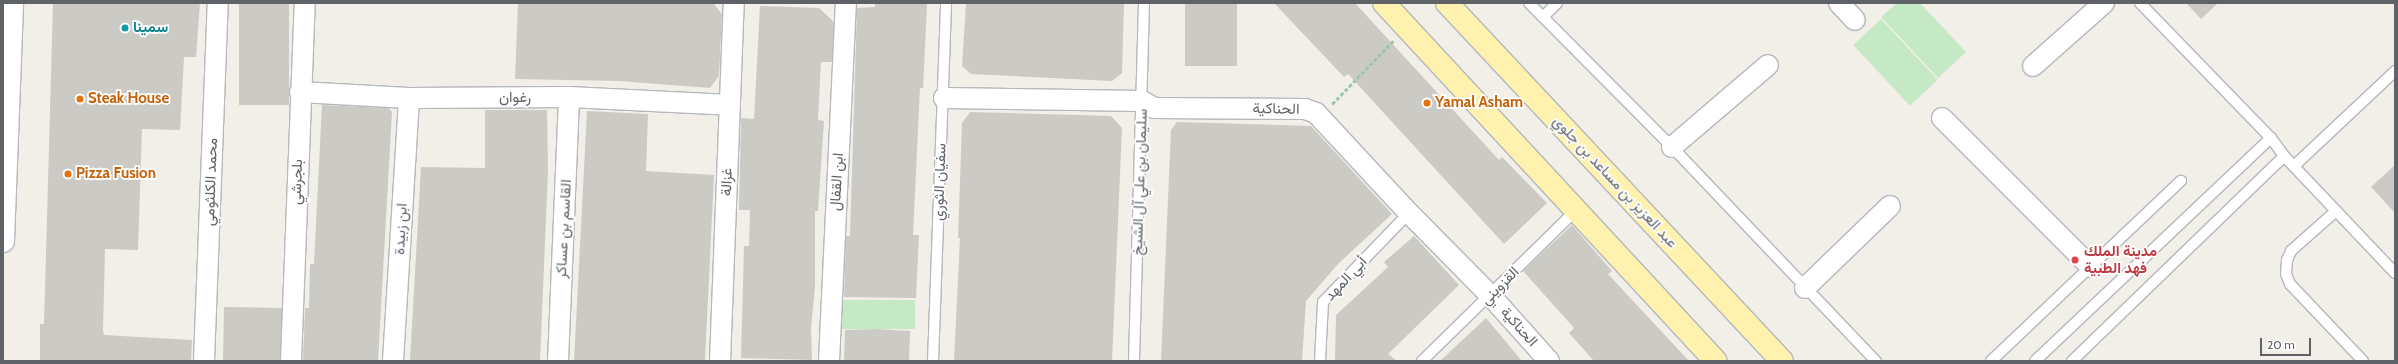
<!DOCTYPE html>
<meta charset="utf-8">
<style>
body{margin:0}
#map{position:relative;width:2398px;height:364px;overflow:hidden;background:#f1efe8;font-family:Cabin,Vazirmatn,sans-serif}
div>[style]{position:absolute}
.green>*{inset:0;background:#c5e8c5;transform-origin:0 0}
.building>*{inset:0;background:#cccac5;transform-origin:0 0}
.path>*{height:2.5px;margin-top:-1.25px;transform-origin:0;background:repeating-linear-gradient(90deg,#9cc7a9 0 4px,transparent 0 6px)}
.roads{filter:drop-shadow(1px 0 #b5b8bc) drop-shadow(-1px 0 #b5b8bc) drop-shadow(0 1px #b5b8bc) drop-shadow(0 -1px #b5b8bc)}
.service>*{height:10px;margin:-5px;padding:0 5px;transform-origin:5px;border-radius:5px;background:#fff}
.minor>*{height:20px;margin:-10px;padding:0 10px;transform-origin:10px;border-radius:10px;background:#fff}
.tertiary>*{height:22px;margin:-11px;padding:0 11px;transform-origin:11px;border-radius:11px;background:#fff}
.primary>*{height:22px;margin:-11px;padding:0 11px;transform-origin:11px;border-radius:11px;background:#fff2af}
.dots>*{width:11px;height:11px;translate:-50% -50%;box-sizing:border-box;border:2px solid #fff;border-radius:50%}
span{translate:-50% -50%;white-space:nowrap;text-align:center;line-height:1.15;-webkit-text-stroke:3.5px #fff;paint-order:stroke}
.culture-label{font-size:15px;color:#0d838f;font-weight:700}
.left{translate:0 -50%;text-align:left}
.street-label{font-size:15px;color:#5f6368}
.food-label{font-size:15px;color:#c56008;font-weight:700}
.health-label{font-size:15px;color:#be3a42;font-weight:700}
.frame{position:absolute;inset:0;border:4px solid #5f6368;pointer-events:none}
.scale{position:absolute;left:2260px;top:338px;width:51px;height:18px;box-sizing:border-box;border:2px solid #5f6368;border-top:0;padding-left:5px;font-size:12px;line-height:14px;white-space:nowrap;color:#5f6368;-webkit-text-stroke:3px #fff;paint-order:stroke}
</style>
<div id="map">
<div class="green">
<i style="clip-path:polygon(1897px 3px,1920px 3px,1966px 52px,1938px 78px,1881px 17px)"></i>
<i style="left:1881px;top:19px;width:83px;height:38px;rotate:47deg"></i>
<i style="left:841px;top:300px;width:74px;height:29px"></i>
</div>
<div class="building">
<i style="clip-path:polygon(53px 3px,200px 3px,196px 57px,184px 57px,180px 130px,142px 129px,138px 250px,105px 249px,103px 330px,104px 335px,192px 340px,191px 361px,40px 361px,40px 324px,44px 324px)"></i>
<i style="left:239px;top:3px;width:50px;height:102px"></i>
<i style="clip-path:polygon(518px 3px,713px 3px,722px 14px,719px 76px,710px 88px,619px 81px,515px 79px)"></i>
<i style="clip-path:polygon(875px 3px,926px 3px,927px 6px,923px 88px,920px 88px,913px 235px,919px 235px,916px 298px,844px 297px,846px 236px,850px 236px,857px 8px,875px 7px)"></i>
<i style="clip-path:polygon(966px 3px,1124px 3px,1122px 73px,1112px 81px,971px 74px,962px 66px)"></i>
<i style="left:1185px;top:3px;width:52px;height:63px"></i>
<i style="clip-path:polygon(1274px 3px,1355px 3px,1499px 160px,1502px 157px,1547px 203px,1504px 244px,1348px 74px,1344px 77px)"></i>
<i style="clip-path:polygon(2186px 3px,2218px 3px,2201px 19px)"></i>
<i style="clip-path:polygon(760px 6px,819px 8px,834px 22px,832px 62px,821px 62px,818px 120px,824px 121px,818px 211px,815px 211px,815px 286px,811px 329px,812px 360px,741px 358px,744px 246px,749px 246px,750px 210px,739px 210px,741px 118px,754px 119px)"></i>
<i style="clip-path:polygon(322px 105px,389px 108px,392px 112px,378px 361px,303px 361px,305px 308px,309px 308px,310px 264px,314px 264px)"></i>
<i style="clip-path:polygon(485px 110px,547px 110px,548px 171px,540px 361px,410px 361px,421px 167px,485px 168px)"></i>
<i style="clip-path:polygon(587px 111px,648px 114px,646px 171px,714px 175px,705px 361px,574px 361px)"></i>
<i style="clip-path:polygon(970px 112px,1111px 116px,1122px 128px,1112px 361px,954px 361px,960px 238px,958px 238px,962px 123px)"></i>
<i style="clip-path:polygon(1177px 122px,1311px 126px,1392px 214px,1338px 264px,1306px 301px,1302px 361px,1161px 361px,1171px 130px)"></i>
<i style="clip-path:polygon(2395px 165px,2395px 213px,2371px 187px)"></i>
<i style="clip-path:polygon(1572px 225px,1612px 271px,1608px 274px,1689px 361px,1594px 361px,1569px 333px,1574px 328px,1523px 271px)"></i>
<i style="clip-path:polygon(1414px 236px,1459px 285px,1388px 354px,1397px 361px,1335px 361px,1336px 315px,1388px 267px,1384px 262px)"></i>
<i style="left:224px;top:307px;width:58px;height:54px;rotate:1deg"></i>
<i style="clip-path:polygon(1486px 318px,1522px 361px,1440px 361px)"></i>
<i style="clip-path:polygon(875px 329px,910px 331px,909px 361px,844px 361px,845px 330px)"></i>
</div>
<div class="path">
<i style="left:1332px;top:104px;width:88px;rotate:-45.9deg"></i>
</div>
<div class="roads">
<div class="service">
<i style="left:1529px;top:3px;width:203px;rotate:45.2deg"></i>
<i style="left:1672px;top:147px;width:296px;rotate:46.4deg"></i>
<i style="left:2140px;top:3px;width:188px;rotate:45.9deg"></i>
<i style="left:2271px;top:138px;width:22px;rotate:54deg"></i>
<i style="left:2284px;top:156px;width:161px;rotate:46.5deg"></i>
<i style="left:1543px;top:17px;width:20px;rotate:-45deg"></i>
<i style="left:2294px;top:166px;width:139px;rotate:-43.2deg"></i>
<i style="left:2336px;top:211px;width:60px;rotate:138.4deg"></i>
<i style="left:2291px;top:251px;width:10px;rotate:114deg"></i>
<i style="left:2287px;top:260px;width:14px;rotate:94deg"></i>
<i style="left:2286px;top:274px;width:11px;rotate:68deg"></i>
<i style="left:2290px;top:284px;width:106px;rotate:46.5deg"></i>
<i style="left:933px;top:361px;width:358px;rotate:-87.9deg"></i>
<i style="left:1134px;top:361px;width:358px;rotate:-88.4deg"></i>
<i style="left:1320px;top:361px;width:59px;rotate:-87.1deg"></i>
<i style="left:1323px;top:302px;width:124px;rotate:-46deg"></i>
<i style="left:1422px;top:361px;width:216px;rotate:-44.4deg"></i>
<i style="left:1991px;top:361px;width:262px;rotate:-43.5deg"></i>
<i style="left:2035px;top:361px;width:325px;rotate:-43.4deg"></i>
<i style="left:2072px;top:361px;width:295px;rotate:-44deg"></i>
</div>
<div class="minor">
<i style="left:1839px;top:3px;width:23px;rotate:47deg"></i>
<i style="left:2033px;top:66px;width:95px;rotate:-41.6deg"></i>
<i style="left:300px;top:92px;width:109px;rotate:3.2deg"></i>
<i style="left:409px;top:98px;width:160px;rotate:-0.4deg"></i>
<i style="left:569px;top:97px;width:161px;rotate:2.8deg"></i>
<i style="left:944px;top:98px;width:198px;rotate:0.9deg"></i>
<i style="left:1142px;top:101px;width:14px;rotate:30deg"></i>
<i style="left:1154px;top:108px;width:151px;rotate:0.4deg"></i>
<i style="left:1305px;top:109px;width:12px;rotate:20deg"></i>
<i style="left:1316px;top:113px;width:137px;rotate:47.1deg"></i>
<i style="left:1409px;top:213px;width:115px;rotate:45.4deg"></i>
<i style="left:1490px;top:295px;width:89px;rotate:48.2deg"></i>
<i style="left:1942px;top:118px;width:211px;rotate:45deg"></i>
<i style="left:1672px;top:147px;width:126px;rotate:-40.5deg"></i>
<i style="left:1805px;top:288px;width:118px;rotate:-44deg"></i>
<i style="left:204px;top:361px;width:358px;rotate:-87.8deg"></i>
<i style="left:291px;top:361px;width:358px;rotate:-87.8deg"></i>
<i style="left:393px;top:361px;width:263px;rotate:-86.5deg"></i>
<i style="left:558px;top:361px;width:264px;rotate:-87.6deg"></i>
<i style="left:720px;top:361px;width:358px;rotate:-87.8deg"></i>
<i style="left:829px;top:361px;width:358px;rotate:-87.3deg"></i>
</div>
<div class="tertiary">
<i style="left:3px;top:241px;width:238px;rotate:-87.8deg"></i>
</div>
<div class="primary">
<i style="left:1384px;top:3px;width:488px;rotate:47.2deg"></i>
<i style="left:1447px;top:3px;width:490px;rotate:46.9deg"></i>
</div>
</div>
<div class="dots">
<i style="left:125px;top:28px;background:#0f9aa8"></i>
<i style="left:80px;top:99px;background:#e8710a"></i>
<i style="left:1427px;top:103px;background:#e8710a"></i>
<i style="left:68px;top:174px;background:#e8710a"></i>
<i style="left:2075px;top:260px;background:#e0444e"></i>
</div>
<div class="culture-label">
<span class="left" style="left:133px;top:28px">سمينا</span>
</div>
<div class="street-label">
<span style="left:515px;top:98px">رغوان</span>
<span style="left:1276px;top:109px;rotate:1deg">الحناكية</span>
<span style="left:211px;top:182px;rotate:-88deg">محمد الكلثومي</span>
<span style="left:297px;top:182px;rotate:-88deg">بلجرشي</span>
<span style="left:727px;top:182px;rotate:-88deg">غزالة</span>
<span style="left:837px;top:182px;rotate:-87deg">ابن القفال</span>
<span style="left:940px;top:182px;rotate:-88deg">سفيان الثوري</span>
<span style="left:1140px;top:182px;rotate:-88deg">سليمان بن علي آل الشيخ</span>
<span style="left:1615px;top:182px;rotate:47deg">عبد العزيز بن مساعد بن جلوي</span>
<span style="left:401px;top:229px;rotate:-87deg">ابن زبيدة</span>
<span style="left:564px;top:229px;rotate:-87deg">القاسم بن عساكر</span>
<span style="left:1346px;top:279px;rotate:-47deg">أبي المهد</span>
<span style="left:1500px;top:286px;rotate:-45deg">القزويني</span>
<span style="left:1519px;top:327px;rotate:48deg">الحناكية</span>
</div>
<div class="food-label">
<span class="left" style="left:88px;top:99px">Steak House</span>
<span class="left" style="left:1435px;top:103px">Yamal Asham</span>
<span class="left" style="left:76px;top:174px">Pizza Fusion</span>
</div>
<div class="health-label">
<span class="left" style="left:2084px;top:260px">مدينة الملك<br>فهد الطبية</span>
</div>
<div class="frame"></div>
<div class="scale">20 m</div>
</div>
